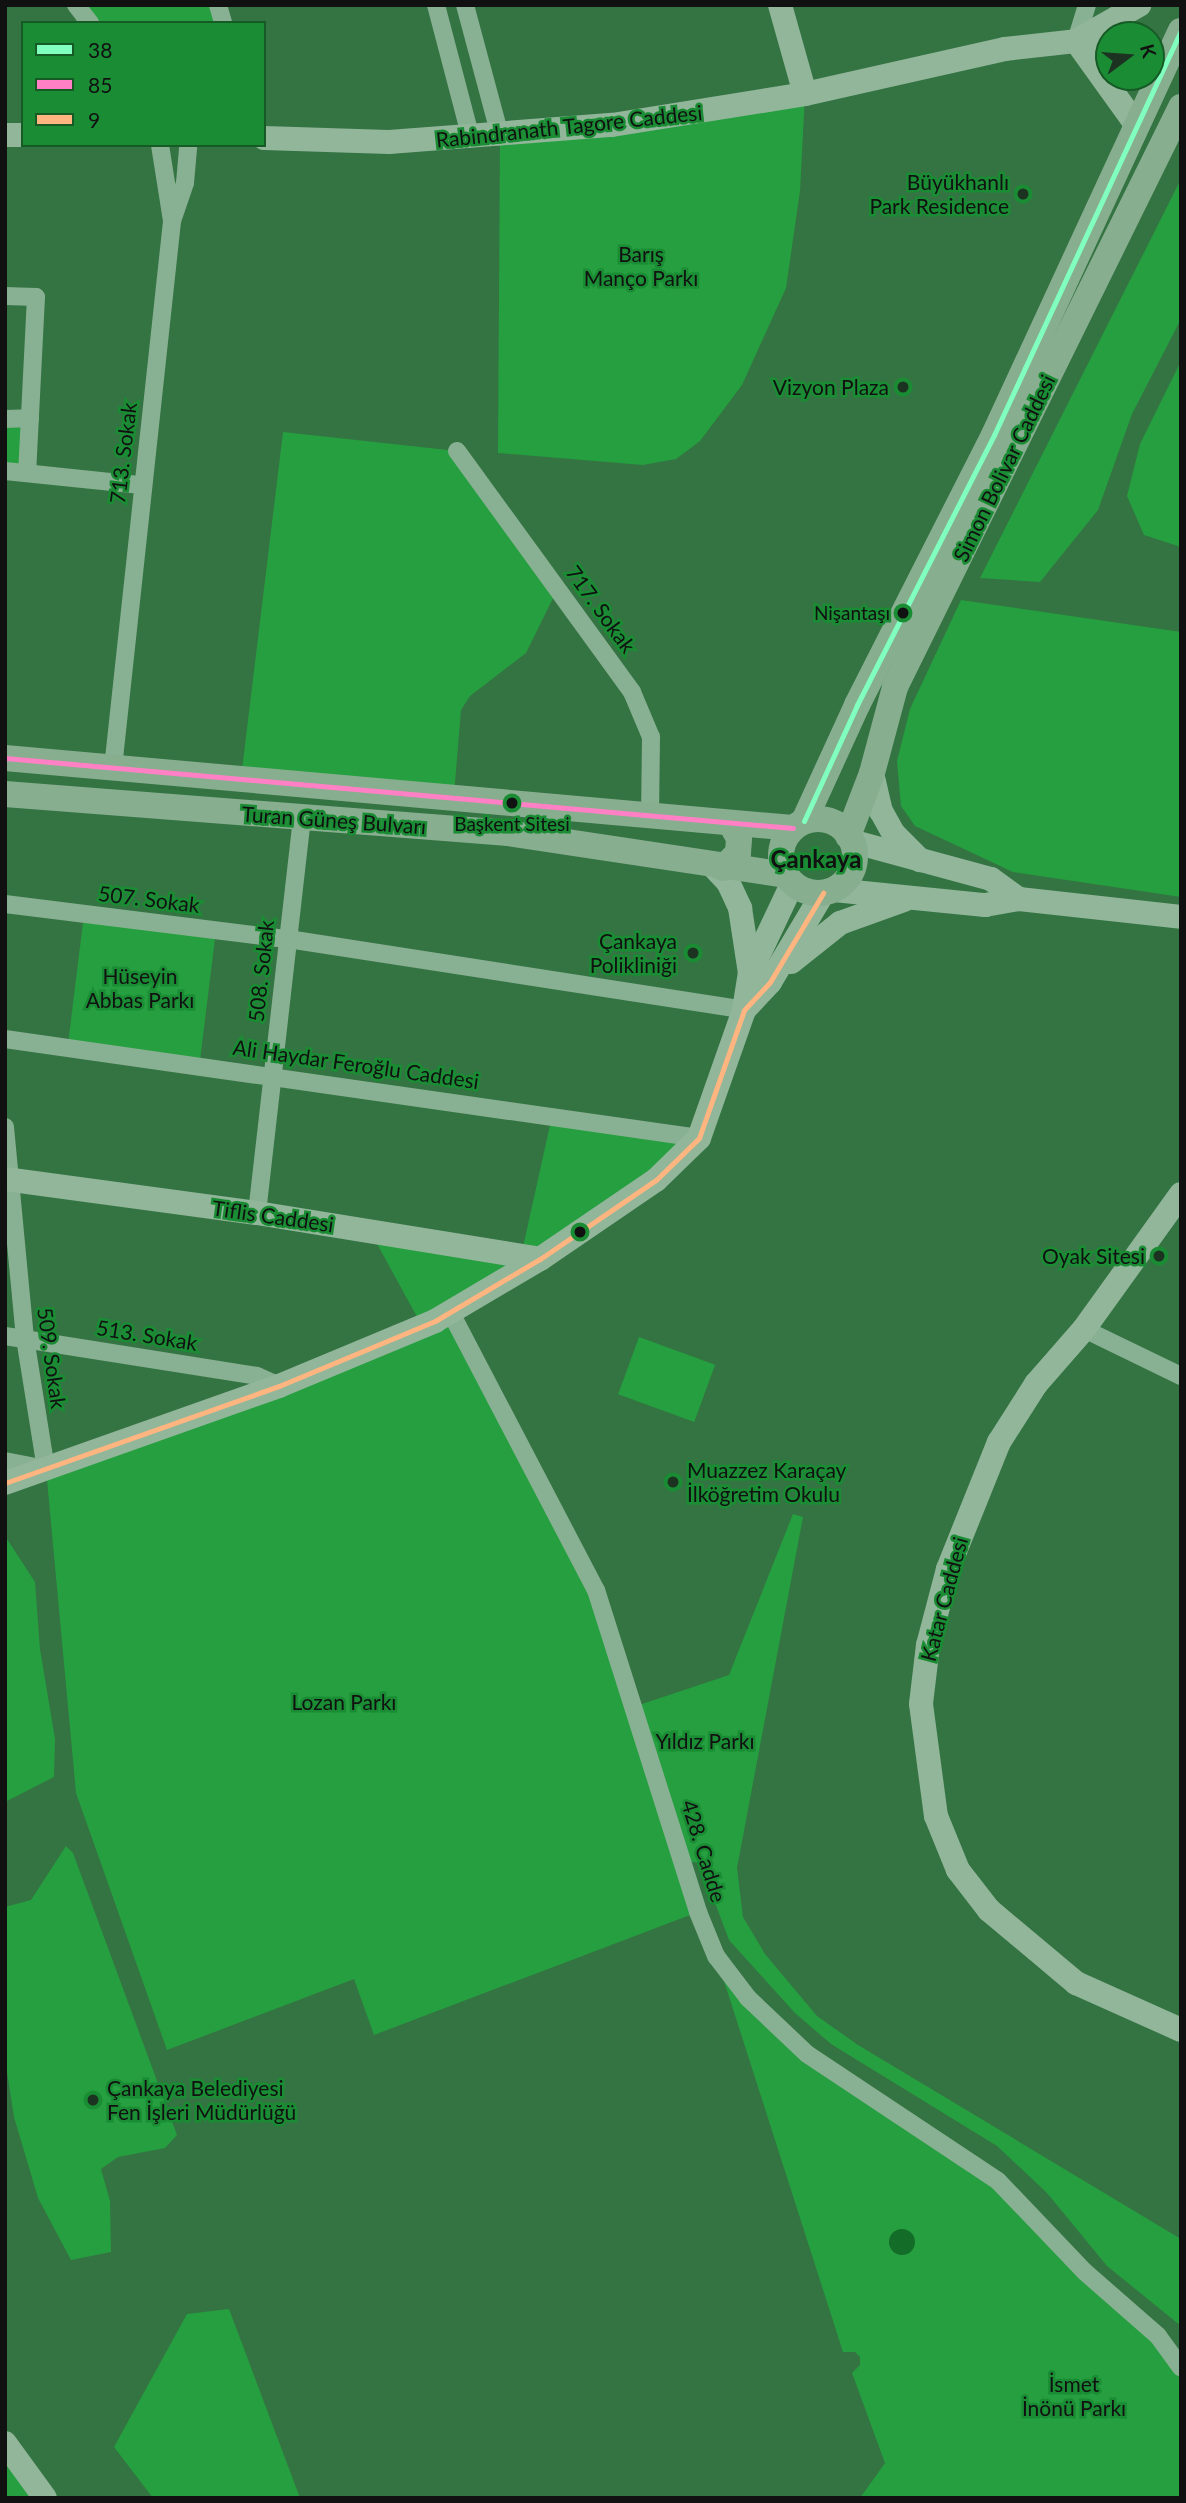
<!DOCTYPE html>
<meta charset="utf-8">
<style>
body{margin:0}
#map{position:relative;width:1186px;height:2503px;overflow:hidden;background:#347342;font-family:Lato,sans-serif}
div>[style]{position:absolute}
.green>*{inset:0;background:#259f3f;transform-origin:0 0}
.water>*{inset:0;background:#146c29}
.round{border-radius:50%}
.street>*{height:18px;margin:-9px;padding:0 9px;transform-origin:9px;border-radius:9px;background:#88b092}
.secondary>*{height:24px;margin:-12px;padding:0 12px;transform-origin:12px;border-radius:12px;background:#91b69a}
.primary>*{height:26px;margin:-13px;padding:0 13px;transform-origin:13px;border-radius:13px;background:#87ae8f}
.primary>.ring{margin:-13px;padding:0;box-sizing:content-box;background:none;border:26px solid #87ae8f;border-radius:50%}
.bus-1>*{height:5px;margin:-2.5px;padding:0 2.5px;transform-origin:2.5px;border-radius:2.5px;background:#80ffbe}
.bus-2>*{height:5px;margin:-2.5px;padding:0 2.5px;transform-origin:2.5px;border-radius:2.5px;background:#ff80c5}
.bus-3>*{height:5px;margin:-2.5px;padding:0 2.5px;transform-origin:2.5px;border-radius:2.5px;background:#ffb580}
.dots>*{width:19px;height:19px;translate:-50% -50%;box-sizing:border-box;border:4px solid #1a8d34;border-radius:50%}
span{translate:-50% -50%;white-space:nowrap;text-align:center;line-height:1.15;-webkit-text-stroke:5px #1a8d34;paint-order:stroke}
.bus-label{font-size:19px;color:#111}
.right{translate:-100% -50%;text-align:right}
.street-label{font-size:21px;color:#111}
.poi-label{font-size:21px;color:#111}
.left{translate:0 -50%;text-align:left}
.park-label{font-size:21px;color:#111}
.quarter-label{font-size:24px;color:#111;font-weight:700}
.frame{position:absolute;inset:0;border:7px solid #111;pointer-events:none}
.legend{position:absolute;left:21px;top:21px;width:245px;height:126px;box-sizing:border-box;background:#1a8d34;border:2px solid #165b26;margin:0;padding:9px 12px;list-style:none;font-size:21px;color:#111}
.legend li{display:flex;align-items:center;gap:14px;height:35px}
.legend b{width:35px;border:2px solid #165b26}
.north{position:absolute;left:1095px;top:21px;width:70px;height:70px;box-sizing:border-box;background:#1a8d34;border:2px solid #165b26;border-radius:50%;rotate:74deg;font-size:19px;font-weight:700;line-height:28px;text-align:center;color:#111}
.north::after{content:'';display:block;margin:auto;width:24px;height:32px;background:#1d3322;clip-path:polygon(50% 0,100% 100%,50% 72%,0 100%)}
</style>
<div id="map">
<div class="green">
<i style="left:76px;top:5px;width:142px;height:23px"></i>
<i style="clip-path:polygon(805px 94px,800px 191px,786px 288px,742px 385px,700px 441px,676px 459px,643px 465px,498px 453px,500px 136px)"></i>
<i style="clip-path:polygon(1181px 179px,1181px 319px,1132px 414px,1098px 510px,1040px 582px,980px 578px)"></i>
<i style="clip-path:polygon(1181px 361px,1181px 547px,1144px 535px,1127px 496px,1140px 444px)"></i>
<i style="clip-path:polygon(30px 418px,27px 472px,5px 471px,5px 419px)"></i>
<i style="clip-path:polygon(283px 432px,457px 451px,558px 588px,526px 653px,470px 696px,461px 710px,454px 795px,241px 778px)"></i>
<i style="clip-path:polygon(961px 600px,1181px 632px,1181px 897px,1013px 872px,915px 826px,901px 806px,897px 761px,910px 709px)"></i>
<i style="left:84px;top:914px;width:133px;height:133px;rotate:7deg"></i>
<i style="clip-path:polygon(552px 1116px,699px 1138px,452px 1313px,596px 1590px,636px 1706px,729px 1675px,793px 1514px,803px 1517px,737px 1868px,743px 1917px,765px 1954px,817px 2016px,858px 2045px,1181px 2239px,1181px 2326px,1107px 2266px,1047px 2193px,997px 2146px,831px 2044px,795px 2013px,729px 1940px,700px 1863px,685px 1861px,698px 1912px,374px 2035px,354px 1979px,167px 2050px,76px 1793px,46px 1469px,422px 1326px,370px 1231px,521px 1256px)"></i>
<i style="left:639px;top:1337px;width:81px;height:61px;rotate:20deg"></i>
<i style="clip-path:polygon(5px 1529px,7px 1539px,35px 1582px,40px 1649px,55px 1739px,54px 1777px,5px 1802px)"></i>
<i style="clip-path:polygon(66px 1846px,73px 1853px,177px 2135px,165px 2148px,118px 2157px,101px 2169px,110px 2201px,111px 2252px,71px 2260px,38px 2198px,14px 2117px,5px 2059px,5px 1907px,31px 1900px)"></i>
<i style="clip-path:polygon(716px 1956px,773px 2025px,974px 2161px,1181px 2368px,1181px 2498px,860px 2498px,885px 2463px,852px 2373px,860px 2365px,860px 2357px,855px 2352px,843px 2352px)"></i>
<i style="clip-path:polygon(229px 2309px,300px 2498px,153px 2498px,114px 2447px,187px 2314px)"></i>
<i style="clip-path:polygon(5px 2443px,45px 2498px,5px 2498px)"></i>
</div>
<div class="water">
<i class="round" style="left:889px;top:2229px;width:26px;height:26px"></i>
</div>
<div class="street">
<i style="left:76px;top:5px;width:23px;rotate:52deg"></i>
<i style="left:218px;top:5px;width:19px;rotate:74deg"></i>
<i style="left:436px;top:5px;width:138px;rotate:75.3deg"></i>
<i style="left:465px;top:5px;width:136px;rotate:75deg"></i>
<i style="left:1076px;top:41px;width:38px;rotate:-73deg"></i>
<i style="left:160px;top:145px;width:77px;rotate:81deg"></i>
<i style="left:5px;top:296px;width:31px;rotate:2deg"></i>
<i style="left:36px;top:297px;width:175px;rotate:92.9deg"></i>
<i style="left:5px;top:419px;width:25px;rotate:-2deg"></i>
<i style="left:457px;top:451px;width:298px;rotate:54deg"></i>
<i style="left:632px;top:692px;width:49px;rotate:67.1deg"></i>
<i style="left:651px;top:737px;width:79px;rotate:90.7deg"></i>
<i style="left:5px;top:471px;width:137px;rotate:5.9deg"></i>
<i style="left:113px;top:768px;width:550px;rotate:-83.84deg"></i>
<i style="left:172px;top:221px;width:40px;rotate:-71.1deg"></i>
<i style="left:185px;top:183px;width:38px;rotate:-85deg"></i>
<i style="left:5px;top:904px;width:285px;rotate:7.1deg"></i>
<i style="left:288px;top:939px;width:461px;rotate:8.8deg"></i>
<i style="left:5px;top:1039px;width:701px;rotate:8.12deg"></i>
<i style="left:5px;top:1127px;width:212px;rotate:84.6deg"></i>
<i style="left:25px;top:1338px;width:133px;rotate:80.9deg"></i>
<i style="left:46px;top:1469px;width:42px;rotate:-169deg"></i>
<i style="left:257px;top:1213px;width:398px;rotate:-83.5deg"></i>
<i style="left:451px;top:1313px;width:313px;rotate:62.4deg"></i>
<i style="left:596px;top:1590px;width:338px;rotate:72.4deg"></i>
<i style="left:698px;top:1912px;width:48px;rotate:67.8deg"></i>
<i style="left:716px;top:1956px;width:53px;rotate:52.7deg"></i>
<i style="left:748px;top:1998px;width:81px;rotate:43.5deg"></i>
<i style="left:807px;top:2054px;width:229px;rotate:33.6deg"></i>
<i style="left:998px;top:2181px;width:126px;rotate:46.3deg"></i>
<i style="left:1085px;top:2272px;width:97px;rotate:41.2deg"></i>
<i style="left:1158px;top:2336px;width:39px;rotate:54deg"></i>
<i style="left:1084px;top:1329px;width:108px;rotate:25.9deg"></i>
<i style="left:5px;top:1336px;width:255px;rotate:9deg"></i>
<i style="left:257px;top:1376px;width:24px;rotate:24deg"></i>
</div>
<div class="secondary">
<i style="left:780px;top:5px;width:92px;rotate:74.3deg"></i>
<i style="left:1076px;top:41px;width:105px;rotate:54.3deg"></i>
<i style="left:1076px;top:41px;width:73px;rotate:-29.7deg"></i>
<i style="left:5px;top:135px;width:18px"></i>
<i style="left:264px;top:138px;width:125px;rotate:1.8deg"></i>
<i style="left:389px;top:142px;width:224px;rotate:-4.4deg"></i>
<i style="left:612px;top:125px;width:195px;rotate:-9.1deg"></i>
<i style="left:805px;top:94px;width:205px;rotate:-12.7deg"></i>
<i style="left:1005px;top:49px;width:71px;rotate:-6.4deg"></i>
<i style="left:1076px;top:41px;width:33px;rotate:7deg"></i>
<i style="left:872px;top:773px;width:39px;rotate:77deg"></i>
<i style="left:881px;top:811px;width:26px;rotate:61deg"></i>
<i style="left:894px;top:834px;width:37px;rotate:45deg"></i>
<i style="left:851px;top:841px;width:145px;rotate:15.2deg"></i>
<i style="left:991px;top:879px;width:34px;rotate:36deg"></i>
<i style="left:712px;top:865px;width:23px;rotate:47deg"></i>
<i style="left:728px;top:882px;width:29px;rotate:65deg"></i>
<i style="left:740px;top:908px;width:66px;rotate:81.3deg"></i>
<i style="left:834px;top:890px;width:152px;rotate:5.7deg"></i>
<i style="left:985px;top:905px;width:35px;rotate:-10deg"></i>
<i style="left:1019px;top:899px;width:163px;rotate:6.3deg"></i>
<i style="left:791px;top:962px;width:63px;rotate:-38.5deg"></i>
<i style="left:840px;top:923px;width:68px;rotate:-19.8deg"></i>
<i style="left:744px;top:1010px;width:37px;rotate:-81deg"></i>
<i style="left:750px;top:973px;width:98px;rotate:-64.7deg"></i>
<i style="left:5px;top:1179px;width:254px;rotate:7.7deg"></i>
<i style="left:257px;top:1213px;width:287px;rotate:9.2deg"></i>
<i style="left:1181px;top:1194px;width:166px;rotate:125.7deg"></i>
<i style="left:1084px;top:1329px;width:73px;rotate:131.1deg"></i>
<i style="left:1036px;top:1384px;width:69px;rotate:122.5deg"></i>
<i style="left:999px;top:1442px;width:137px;rotate:111.9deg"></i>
<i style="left:948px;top:1569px;width:79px;rotate:104.7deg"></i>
<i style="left:928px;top:1645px;width:59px;rotate:96.8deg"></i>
<i style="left:921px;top:1704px;width:113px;rotate:82.4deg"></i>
<i style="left:936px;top:1816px;width:58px;rotate:67.8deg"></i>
<i style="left:958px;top:1870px;width:51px;rotate:52.2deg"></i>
<i style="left:989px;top:1910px;width:114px;rotate:40deg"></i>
<i style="left:1076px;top:1983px;width:115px;rotate:24.1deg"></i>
<i style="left:5px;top:1483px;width:291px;rotate:-19.5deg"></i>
<i style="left:279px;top:1386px;width:169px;rotate:-22.6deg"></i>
<i style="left:435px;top:1321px;width:122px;rotate:-30.6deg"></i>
<i style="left:540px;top:1259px;width:140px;rotate:-34.3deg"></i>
<i style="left:656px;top:1180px;width:60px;rotate:-44.3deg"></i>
<i style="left:699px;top:1138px;width:136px;rotate:-70.6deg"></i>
<i style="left:744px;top:1010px;width:38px;rotate:-47deg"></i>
<i style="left:770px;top:982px;width:104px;rotate:-59.2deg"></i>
<i style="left:5px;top:2443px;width:68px;rotate:54deg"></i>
</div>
<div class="primary">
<i style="left:5px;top:758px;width:791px;rotate:5.08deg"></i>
<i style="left:5px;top:794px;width:505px;rotate:4.43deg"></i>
<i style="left:508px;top:833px;width:281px;rotate:8.6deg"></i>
<i class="ring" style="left:781px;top:819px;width:48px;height:48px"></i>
<i style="left:804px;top:821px;width:128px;rotate:-65.4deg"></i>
<i style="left:857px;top:705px;width:303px;rotate:-63.1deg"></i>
<i style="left:994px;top:435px;width:445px;rotate:-65.2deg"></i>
<i style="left:848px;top:836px;width:67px;rotate:-69.1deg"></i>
<i style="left:872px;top:773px;width:89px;rotate:-75deg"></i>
<i style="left:895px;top:687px;width:647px;rotate:-63.75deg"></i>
<i style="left:723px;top:868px;width:21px;rotate:-45deg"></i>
<i style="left:738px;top:853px;width:15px;rotate:-86deg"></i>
<i style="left:739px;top:838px;width:16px;rotate:-120deg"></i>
</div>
<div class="bus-1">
<i style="left:804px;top:821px;width:128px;rotate:-65.4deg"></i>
<i style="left:857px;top:705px;width:303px;rotate:-63.1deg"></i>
<i style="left:994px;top:435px;width:445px;rotate:-65.2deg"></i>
</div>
<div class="bus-2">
<i style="left:5px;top:758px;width:791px;rotate:5.08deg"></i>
</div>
<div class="bus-3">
<i style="left:5px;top:1483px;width:291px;rotate:-19.5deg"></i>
<i style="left:279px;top:1386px;width:169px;rotate:-22.6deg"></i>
<i style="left:435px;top:1321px;width:122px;rotate:-30.6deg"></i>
<i style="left:540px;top:1259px;width:140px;rotate:-34.3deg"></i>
<i style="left:656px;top:1180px;width:60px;rotate:-44.3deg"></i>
<i style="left:699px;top:1138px;width:136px;rotate:-70.6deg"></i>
<i style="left:744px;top:1010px;width:38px;rotate:-47deg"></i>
<i style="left:770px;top:982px;width:104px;rotate:-59.2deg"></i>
</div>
<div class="dots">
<i style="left:1023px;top:194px;background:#1d3322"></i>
<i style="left:903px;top:387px;background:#1d3322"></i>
<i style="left:903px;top:613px;background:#111"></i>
<i style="left:512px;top:803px;background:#111"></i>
<i style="left:693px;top:953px;background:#1d3322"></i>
<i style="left:580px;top:1232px;background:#111"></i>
<i style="left:1159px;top:1256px;background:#1d3322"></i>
<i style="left:673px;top:1482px;background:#1d3322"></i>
<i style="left:93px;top:2100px;background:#1d3322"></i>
</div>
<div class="bus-label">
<span class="right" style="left:890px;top:613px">Nişantaşı</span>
<span style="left:512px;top:824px">Başkent Sitesi</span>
</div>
<div class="street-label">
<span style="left:569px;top:126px;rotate:-6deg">Rabindranath Tagore Caddesi</span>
<span style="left:123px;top:453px;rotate:-83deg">713. Sokak</span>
<span style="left:1004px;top:468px;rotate:-64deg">Simon Bolivar Caddesi</span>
<span style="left:601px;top:609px;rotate:54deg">717. Sokak</span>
<span style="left:334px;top:820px;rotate:4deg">Turan Güneş Bulvarı</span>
<span style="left:149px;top:899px;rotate:7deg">507. Sokak</span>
<span style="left:261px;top:971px;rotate:-84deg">508. Sokak</span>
<span style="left:356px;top:1064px;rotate:8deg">Ali Haydar Feroğlu Caddesi</span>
<span style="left:273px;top:1216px;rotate:8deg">Tiflis Caddesi</span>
<span style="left:147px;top:1335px;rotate:9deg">513. Sokak</span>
<span style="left:52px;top:1358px;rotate:82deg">509. Sokak</span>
<span style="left:944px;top:1599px;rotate:-75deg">Katar Caddesi</span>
<span style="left:704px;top:1851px;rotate:73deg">428. Cadde</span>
</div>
<div class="poi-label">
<span class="right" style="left:1009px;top:194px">Büyükhanlı<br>Park Residence</span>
<span class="right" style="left:889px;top:387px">Vizyon Plaza</span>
<span class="right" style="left:677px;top:953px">Çankaya<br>Polikliniği</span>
<span class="right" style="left:1145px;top:1256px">Oyak Sitesi</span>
<span class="left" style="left:687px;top:1482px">Muazzez Karaçay<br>İlköğretim Okulu</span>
<span class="left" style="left:107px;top:2100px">Çankaya Belediyesi<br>Fen İşleri Müdürlüğü</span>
</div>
<div class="park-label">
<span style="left:641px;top:266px">Barış<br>Manço Parkı</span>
<span style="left:140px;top:988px">Hüseyin<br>Abbas Parkı</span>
<span style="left:344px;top:1702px">Lozan Parkı</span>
<span style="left:705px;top:1741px">Yıldız Parkı</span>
<span style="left:1074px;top:2396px">İsmet<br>İnönü Parkı</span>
</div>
<div class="quarter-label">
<span style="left:816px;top:859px">Çankaya</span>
</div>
<div class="frame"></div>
<ul class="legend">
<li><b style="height:9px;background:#80ffbe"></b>38</li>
<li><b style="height:9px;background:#ff80c5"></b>85</li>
<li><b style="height:9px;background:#ffb580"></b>9</li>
</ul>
<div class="north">K</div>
</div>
